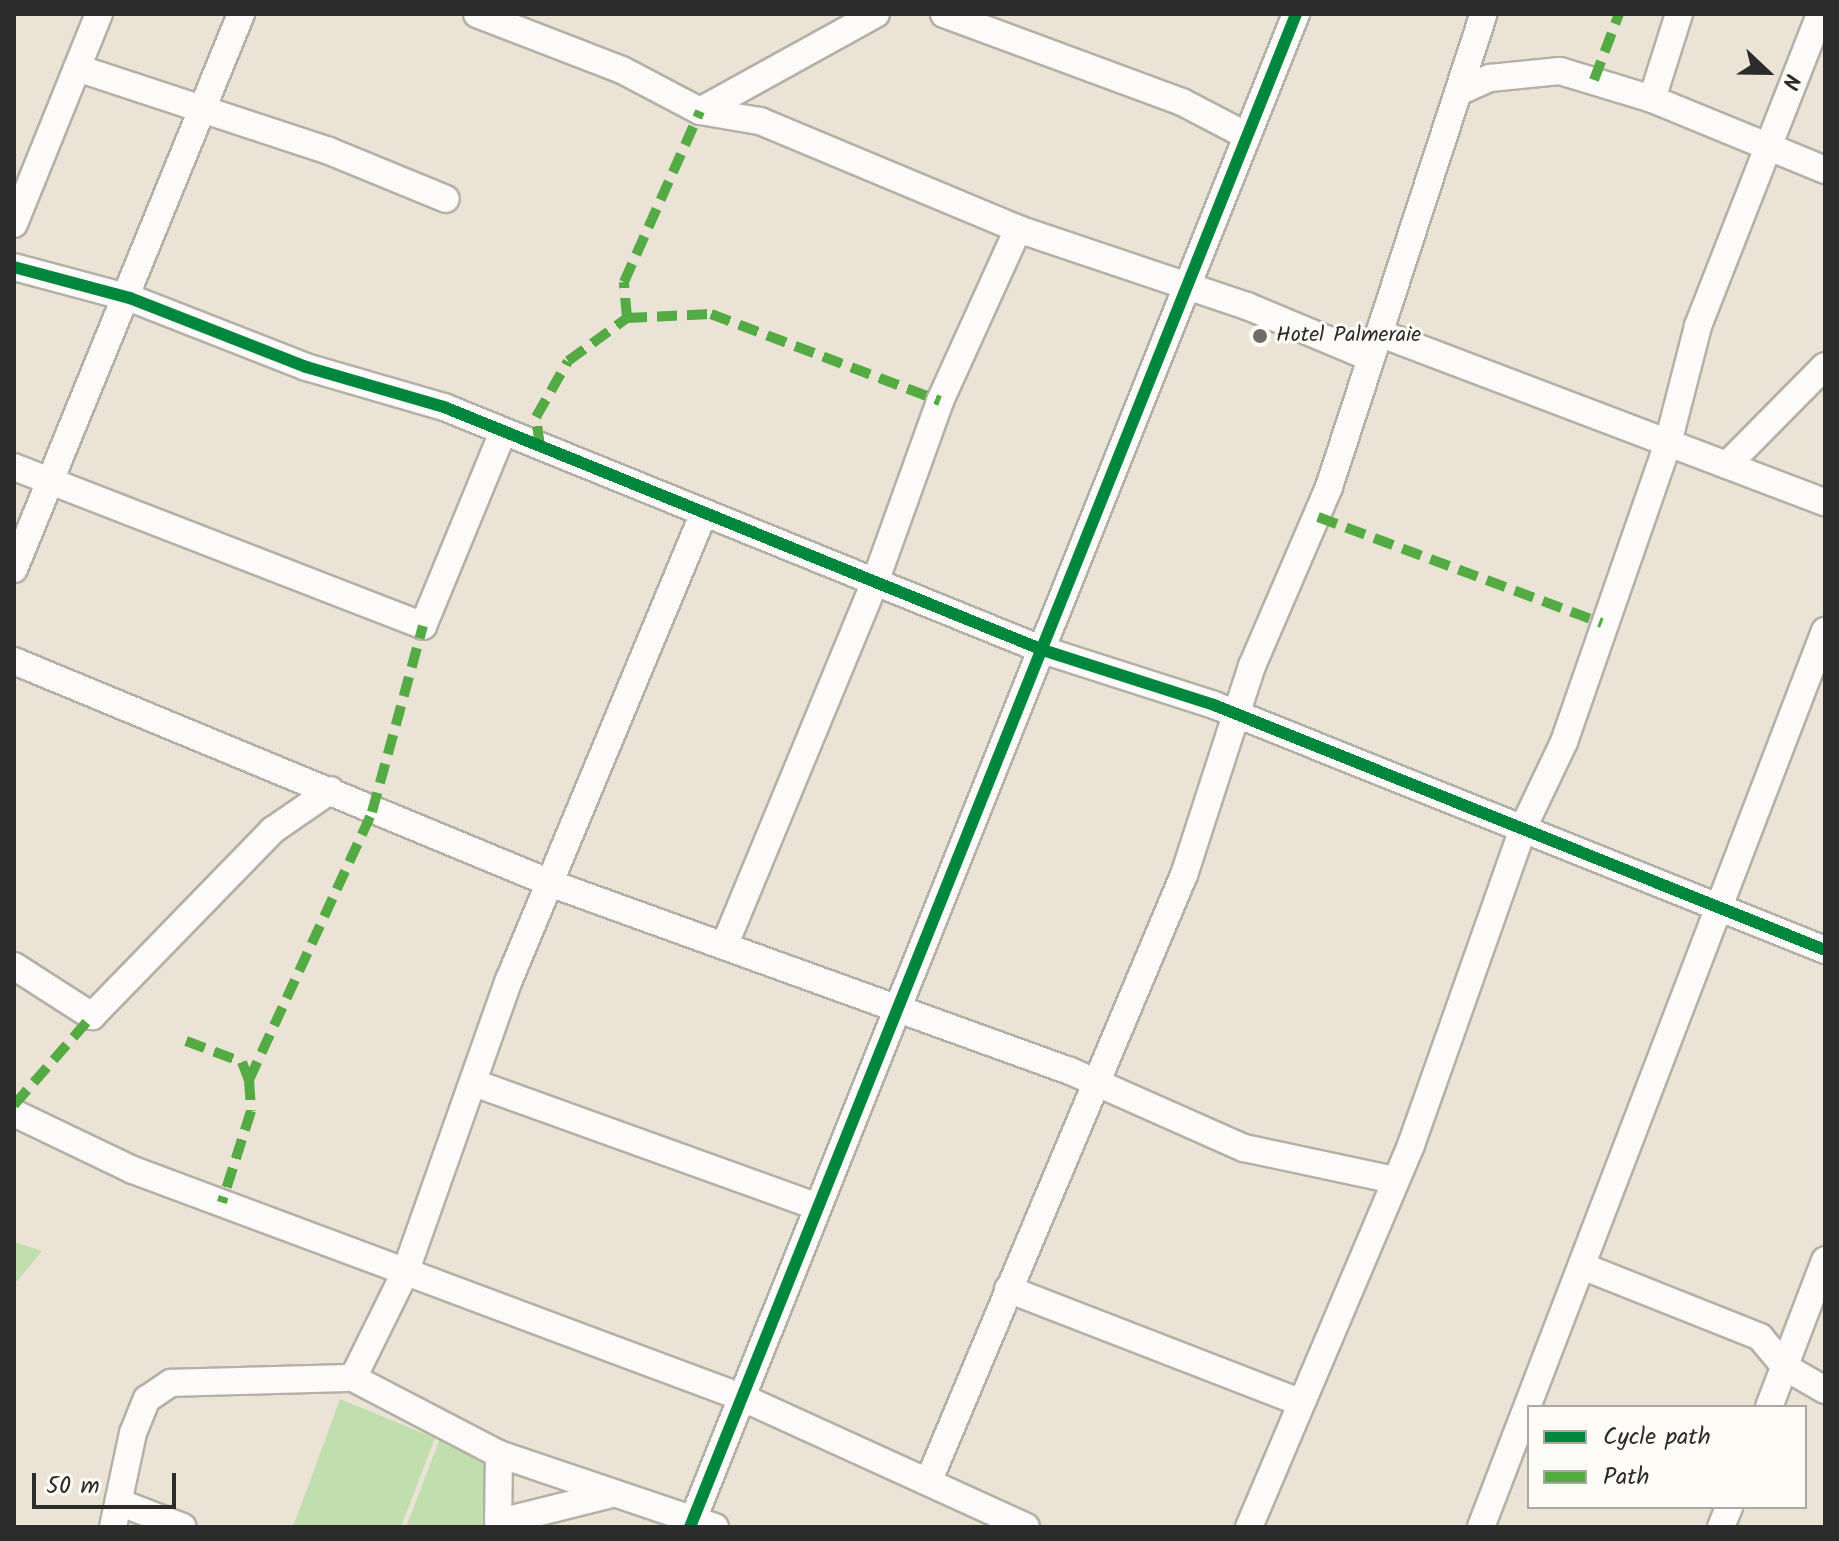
<!DOCTYPE html>
<style>
body{margin:0}
#map{position:relative;width:1839px;height:1541px;overflow:hidden;background:#ebe3d5;font-family:Kalam,sans-serif}
div>[style]{position:absolute}
.green>*{inset:0;background:#c0deae}
.roads{filter:drop-shadow(2px 0 #b5b0a7) drop-shadow(-2px 0 #b5b0a7) drop-shadow(0 2px #b5b0a7) drop-shadow(0 -2px #b5b0a7)}
.minor>*{height:26px;margin:-13px;padding:0 13px;transform-origin:13px;border-radius:13px;background:#fcfbf9}
.quiet>*{height:10px;margin-top:-5px;transform-origin:0;background:repeating-linear-gradient(90deg,#54ab44 0 20px,transparent 0 30px)}
.cycleway>*{height:12px;margin:-6px;padding:0 6px;transform-origin:6px;border-radius:6px;background:#00873e}
.dots>*{width:22px;height:22px;translate:-50% -50%;box-sizing:border-box;border:4px solid #fdfcf7;border-radius:50%}
span{translate:-50% -50%;white-space:nowrap;text-align:center;line-height:1.15;-webkit-text-stroke:6px #fdfcf7;paint-order:stroke}
.poi-label{font-size:22px;color:#2b2b2b}
.left{translate:0 -50%;text-align:left}
.frame{position:absolute;inset:0;border:16px solid #2b2b2b;pointer-events:none}
.legend{position:absolute;left:1527px;top:1405px;width:280px;height:104px;box-sizing:border-box;background:#fdfcf7;border:2px solid #a9a8a5;margin:0;padding:10px 14px;list-style:none;font-size:24px;color:#2b2b2b}
.legend li{display:flex;align-items:center;gap:16px;height:40px}
.legend b{width:40px;border:2px solid #a9a8a5}
.north{position:absolute;left:1727px;top:32px;width:80px;height:80px;-webkit-text-stroke:6px #fdfcf7;paint-order:stroke;rotate:112deg;font-size:22px;font-weight:700;line-height:32px;text-align:center;color:#2b2b2b}
.north::after{content:'';display:block;margin:auto;width:28px;height:36px;background:#2b2b2b;clip-path:polygon(50% 0,100% 100%,50% 72%,0 100%)}
.scale{position:absolute;left:32px;top:1473px;width:144px;height:36px;box-sizing:border-box;border:4px solid #2b2b2b;border-top:0;padding-left:10px;font-size:24px;line-height:28px;white-space:nowrap;color:#2b2b2b;-webkit-text-stroke:6px #fdfcf7;paint-order:stroke}
</style>
<div id="map">
<div class="green">
<i style="clip-path:polygon(14px 1242px,42px 1251px,14px 1285px)"></i>
<i style="clip-path:polygon(340px 1399px,435px 1438px,401px 1527px,293px 1527px)"></i>
<i style="clip-path:polygon(441px 1436px,488px 1454px,487px 1475px,514px 1483px,498px 1527px,406px 1527px)"></i>
</div>
<div class="roads">
<div class="minor">
<i style="left:477px;top:14px;width:155px;rotate:21.1deg"></i>
<i style="left:622px;top:70px;width:88px;rotate:27.7deg"></i>
<i style="left:700px;top:111px;width:61px;rotate:9.5deg"></i>
<i style="left:760px;top:121px;width:280px;rotate:22.7deg"></i>
<i style="left:1018px;top:229px;width:242px;rotate:18.6deg"></i>
<i style="left:1247px;top:306px;width:132px;rotate:22.7deg"></i>
<i style="left:944px;top:14px;width:254px;rotate:20.3deg"></i>
<i style="left:1182px;top:102px;width:73px;rotate:27.6deg"></i>
<i style="left:77px;top:68px;width:265px;rotate:18.2deg"></i>
<i style="left:329px;top:151px;width:126px;rotate:22.3deg"></i>
<i style="left:1458px;top:92px;width:35px;rotate:-24deg"></i>
<i style="left:1490px;top:78px;width:70px;rotate:-5.7deg"></i>
<i style="left:1560px;top:71px;width:96px;rotate:16.9deg"></i>
<i style="left:1652px;top:99px;width:187px;rotate:22.3deg"></i>
<i style="left:1652px;top:99px;width:89px;rotate:-72.4deg"></i>
<i style="left:700px;top:111px;width:201px;rotate:-28.9deg"></i>
<i style="left:14px;top:224px;width:227px;rotate:-68deg"></i>
<i style="left:14px;top:267px;width:120px;rotate:15deg"></i>
<i style="left:130px;top:298px;width:189px;rotate:21.4deg"></i>
<i style="left:306px;top:367px;width:144px;rotate:16.2deg"></i>
<i style="left:444px;top:407px;width:646px;rotate:22.08deg"></i>
<i style="left:1043px;top:650px;width:180px;rotate:17.8deg"></i>
<i style="left:1214px;top:705px;width:658px;rotate:21.85deg"></i>
<i style="left:1379px;top:333px;width:477px;rotate:20.8deg"></i>
<i style="left:1727px;top:465px;width:139px;rotate:-45.3deg"></i>
<i style="left:14px;top:467px;width:439px;rotate:21.2deg"></i>
<i style="left:423px;top:626px;width:210px;rotate:-67.6deg"></i>
<i style="left:14px;top:569px;width:600px;rotate:-67.75deg"></i>
<i style="left:14px;top:661px;width:586px;rotate:22.49deg"></i>
<i style="left:555px;top:885px;width:548px;rotate:19.86deg"></i>
<i style="left:1070px;top:1071px;width:190px;rotate:23.9deg"></i>
<i style="left:1244px;top:1148px;width:154px;rotate:12deg"></i>
<i style="left:725px;top:944px;width:392px;rotate:-67.5deg"></i>
<i style="left:875px;top:582px;width:192px;rotate:-70.2deg"></i>
<i style="left:940px;top:401px;width:189px;rotate:-65.6deg"></i>
<i style="left:14px;top:966px;width:93px;rotate:32.7deg"></i>
<i style="left:92px;top:1016px;width:260px;rotate:-45.8deg"></i>
<i style="left:273px;top:830px;width:70px;rotate:-34.6deg"></i>
<i style="left:474px;top:1083px;width:363px;rotate:19.8deg"></i>
<i style="left:14px;top:1113px;width:132px;rotate:25.6deg"></i>
<i style="left:133px;top:1170px;width:649px;rotate:20.47deg"></i>
<i style="left:741px;top:1397px;width:313px;rotate:24.5deg"></i>
<i style="left:1582px;top:1266px;width:192px;rotate:21.7deg"></i>
<i style="left:1760px;top:1337px;width:39px;rotate:50deg"></i>
<i style="left:1785px;top:1367px;width:46px;rotate:29.9deg"></i>
<i style="left:1008px;top:1289px;width:313px;rotate:21.2deg"></i>
<i style="left:353px;top:1378px;width:117px;rotate:-63.7deg"></i>
<i style="left:405px;top:1273px;width:311px;rotate:-70.5deg"></i>
<i style="left:509px;top:980px;width:504px;rotate:-67.35deg"></i>
<i style="left:1769px;top:1407px;width:157px;rotate:-69.1deg"></i>
<i style="left:929px;top:1480px;width:657px;rotate:-67.15deg"></i>
<i style="left:1184px;top:875px;width:220px;rotate:-72deg"></i>
<i style="left:1252px;top:666px;width:195px;rotate:-66.7deg"></i>
<i style="left:1329px;top:487px;width:498px;rotate:-71.9deg"></i>
<i style="left:121px;top:1503px;width:66px;rotate:21.2deg"></i>
<i style="left:500px;top:1522px;width:111px;rotate:-14deg"></i>
<i style="left:113px;top:1527px;width:96px;rotate:-78deg"></i>
<i style="left:133px;top:1433px;width:37px;rotate:-68deg"></i>
<i style="left:147px;top:1399px;width:29px;rotate:-34deg"></i>
<i style="left:171px;top:1383px;width:182px;rotate:-1.6deg"></i>
<i style="left:353px;top:1378px;width:165px;rotate:27.5deg"></i>
<i style="left:499px;top:1454px;width:228px;rotate:18.7deg"></i>
<i style="left:498px;top:1527px;width:73px;rotate:-89.2deg"></i>
<i style="left:690px;top:1527px;width:1630px;rotate:-68.17deg"></i>
<i style="left:1249px;top:1527px;width:415px;rotate:-67deg"></i>
<i style="left:1411px;top:1145px;width:336px;rotate:-70.5deg"></i>
<i style="left:1523px;top:828px;width:95px;rotate:-64.5deg"></i>
<i style="left:1564px;top:742px;width:317px;rotate:-70.8deg"></i>
<i style="left:1668px;top:443px;width:121px;rotate:-75.6deg"></i>
<i style="left:1698px;top:326px;width:335px;rotate:-68.6deg"></i>
<i style="left:1481px;top:1527px;width:960px;rotate:-69deg"></i>
<i style="left:1721px;top:1527px;width:22px;rotate:-68deg"></i>
</div>
</div>
<div class="quiet">
<i style="left:1594px;top:80px;width:71px;rotate:-69.3deg"></i>
<i style="left:627px;top:318px;width:84px;rotate:-2.7deg"></i>
<i style="left:711px;top:314px;width:245px;rotate:20.8deg"></i>
<i style="left:540px;top:446px;width:29px;rotate:-98deg"></i>
<i style="left:536px;top:417px;width:64px;rotate:-60.3deg"></i>
<i style="left:568px;top:361px;width:73px;rotate:-36.1deg"></i>
<i style="left:627px;top:318px;width:36px;rotate:-95deg"></i>
<i style="left:624px;top:282px;width:187px;rotate:-66deg"></i>
<i style="left:1318px;top:517px;width:303px;rotate:20.5deg"></i>
<i style="left:186px;top:1041px;width:60px;rotate:20.6deg"></i>
<i style="left:242px;top:1062px;width:19px;rotate:69deg"></i>
<i style="left:249px;top:1080px;width:31px;rotate:86deg"></i>
<i style="left:251px;top:1111px;width:96px;rotate:107.7deg"></i>
<i style="left:249px;top:1080px;width:295px;rotate:-65.3deg"></i>
<i style="left:372px;top:812px;width:193px;rotate:-74.7deg"></i>
<i style="left:14px;top:1105px;width:118px;rotate:-48.8deg"></i>
</div>
<div class="cycleway">
<i style="left:14px;top:267px;width:120px;rotate:15deg"></i>
<i style="left:130px;top:298px;width:189px;rotate:21.4deg"></i>
<i style="left:306px;top:367px;width:144px;rotate:16.2deg"></i>
<i style="left:444px;top:407px;width:646px;rotate:22.08deg"></i>
<i style="left:1043px;top:650px;width:180px;rotate:17.8deg"></i>
<i style="left:1214px;top:705px;width:658px;rotate:21.85deg"></i>
<i style="left:690px;top:1527px;width:1630px;rotate:-68.17deg"></i>
</div>
<div class="dots">
<i style="left:1260px;top:336px;background:#6e6b66"></i>
</div>
<div class="poi-label">
<span class="left" style="left:1276px;top:336px">Hotel Palmeraie</span>
</div>
<div class="frame"></div>
<ul class="legend">
<li><b style="height:10px;background:#00873e"></b>Cycle path</li>
<li><b style="height:10px;background:#54ab44"></b>Path</li>
</ul>
<div class="north">N</div>
<div class="scale">50 m</div>
</div>
